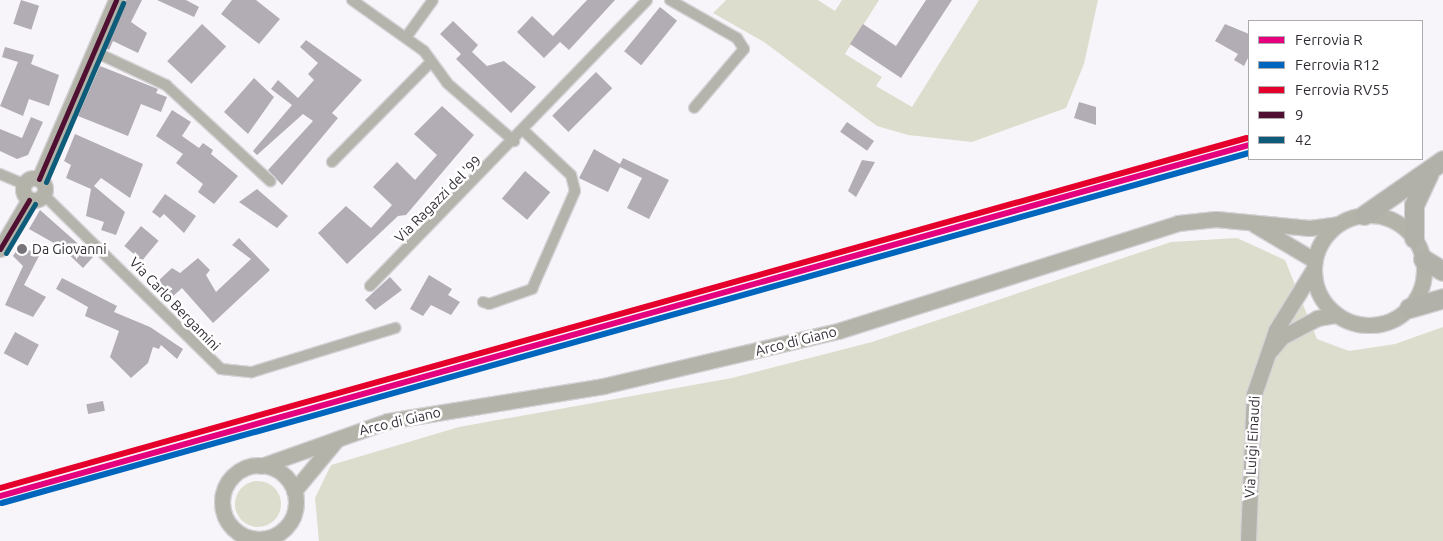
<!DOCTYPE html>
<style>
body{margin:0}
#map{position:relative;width:1443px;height:541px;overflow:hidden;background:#f8f5fa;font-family:Ubuntu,sans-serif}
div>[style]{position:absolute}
.green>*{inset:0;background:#ddddcd}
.round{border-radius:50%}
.building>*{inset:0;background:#b2acb4;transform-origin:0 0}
.roads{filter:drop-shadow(1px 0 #d5d2d6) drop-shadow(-1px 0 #d5d2d6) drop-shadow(0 1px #d5d2d6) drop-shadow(0 -1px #d5d2d6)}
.street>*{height:10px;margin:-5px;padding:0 5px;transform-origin:5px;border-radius:5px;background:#b4b4ac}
.secondary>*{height:15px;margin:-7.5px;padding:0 7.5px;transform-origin:7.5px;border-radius:7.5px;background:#b3b3aa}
.secondary>.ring{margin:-7.5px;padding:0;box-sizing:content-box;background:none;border:15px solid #b3b3aa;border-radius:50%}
.highway>*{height:19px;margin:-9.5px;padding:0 9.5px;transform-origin:9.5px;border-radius:9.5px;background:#b1b1a9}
.bus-1>*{height:5px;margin:-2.5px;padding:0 2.5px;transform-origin:2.5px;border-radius:2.5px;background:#4f1032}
.bus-2>*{height:5px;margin:-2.5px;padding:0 2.5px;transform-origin:2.5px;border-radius:2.5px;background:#0c5c7a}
.rail-1>*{height:6px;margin:-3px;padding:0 3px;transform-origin:3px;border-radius:3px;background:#e5007d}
.rail-2>*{height:6px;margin:-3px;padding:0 3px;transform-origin:3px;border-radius:3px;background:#0065bd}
.rail-3>*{height:6px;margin:-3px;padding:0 3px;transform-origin:3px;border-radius:3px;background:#e4002b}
.dots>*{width:14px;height:14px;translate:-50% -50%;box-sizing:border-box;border:2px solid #fff;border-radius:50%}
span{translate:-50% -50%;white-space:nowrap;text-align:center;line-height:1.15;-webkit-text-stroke:5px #fff;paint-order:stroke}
.street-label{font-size:14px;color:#332d36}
.poi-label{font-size:14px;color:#332d36}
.left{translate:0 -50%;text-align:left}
.legend{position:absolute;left:1248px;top:20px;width:175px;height:140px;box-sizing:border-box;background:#fff;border:1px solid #adabaf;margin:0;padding:6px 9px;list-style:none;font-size:15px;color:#332d36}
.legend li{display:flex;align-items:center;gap:10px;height:25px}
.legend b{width:25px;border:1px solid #adabaf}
</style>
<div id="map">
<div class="green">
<i style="clip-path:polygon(726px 0,818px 0,835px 11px,842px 0,879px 0,845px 54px,882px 77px,876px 86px,912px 107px,979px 0,1098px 0,1084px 64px,1066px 108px,972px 142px,908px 135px,877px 126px,764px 42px,713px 13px)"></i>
<i style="clip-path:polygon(1237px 238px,1285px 260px,1317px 339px,1349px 351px,1395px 344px,1443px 327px,1443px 541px,319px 541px,315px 498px,331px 465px,459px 427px,732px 378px,872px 342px,1171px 242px)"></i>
<i class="round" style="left:235px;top:481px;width:46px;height:46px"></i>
</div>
<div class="building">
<i style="left:21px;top:0;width:19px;height:25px;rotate:18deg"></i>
<i style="clip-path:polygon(126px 0,142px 0,131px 22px,147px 33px,138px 53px,113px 41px,109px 50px,106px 48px)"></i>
<i style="clip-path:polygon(157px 0,186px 0,199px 7px,194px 17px)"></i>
<i style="clip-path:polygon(232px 0,256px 0,280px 19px,259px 44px,221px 14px)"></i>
<i style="clip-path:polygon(587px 0,615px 0,569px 50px,560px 42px,544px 58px,517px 32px,532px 16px,553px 36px)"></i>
<i style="clip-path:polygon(926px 0,952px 0,901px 78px,850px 44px,863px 24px,896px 46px)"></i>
<i style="left:660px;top:7px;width:22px;height:57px;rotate:39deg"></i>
<i style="clip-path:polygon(453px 21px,478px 45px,472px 52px,487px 66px,504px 61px,536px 87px,511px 113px,456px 59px,461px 54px,440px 34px)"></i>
<i style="left:202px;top:24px;width:33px;height:51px;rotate:43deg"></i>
<i style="clip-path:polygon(1225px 24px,1249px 34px,1249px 56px,1244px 66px,1234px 60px,1238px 54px,1215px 41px)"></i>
<i style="clip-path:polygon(306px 40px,362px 80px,332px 113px,338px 118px,282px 185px,268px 170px,313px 121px,303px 114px,257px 155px,253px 151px,292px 105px,271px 89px,278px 80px,298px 98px,314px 80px,308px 74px,318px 63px,300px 47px)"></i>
<i style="clip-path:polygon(5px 47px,34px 55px,31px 64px,59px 75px,49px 106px,29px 99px,23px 116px,0 106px,18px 62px,2px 57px)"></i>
<i style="clip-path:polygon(100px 66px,158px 89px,156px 93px,167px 97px,161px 112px,141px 104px,128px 136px,78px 116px)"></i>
<i style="left:596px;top:72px;width:23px;height:62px;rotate:45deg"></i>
<i style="clip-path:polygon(254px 78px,274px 97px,248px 134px,224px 112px)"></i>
<i style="clip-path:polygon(1079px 102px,1096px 107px,1096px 125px,1074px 118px)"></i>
<i style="clip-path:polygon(442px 106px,474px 135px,406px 215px,398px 216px,347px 264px,318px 233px,346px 206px,371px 228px,392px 205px,373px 187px,397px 162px,415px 180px,437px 155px,414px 134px)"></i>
<i style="clip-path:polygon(172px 110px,191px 122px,182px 136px,199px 148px,203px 143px,213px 150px,211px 154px,238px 176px,214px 204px,198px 192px,203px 184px,176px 163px,183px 154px,156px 136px)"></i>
<i style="clip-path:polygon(31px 117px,43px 122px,28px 155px,17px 159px,0 151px,0 129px,22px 138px)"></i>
<i style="left:847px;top:122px;width:33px;height:12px;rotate:35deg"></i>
<i style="clip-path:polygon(75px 134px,143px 164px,130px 198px,101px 178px,94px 186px,125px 212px,116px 235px,101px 230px,104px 222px,86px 216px,91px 189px,66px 178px,71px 165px,64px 161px)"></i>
<i style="clip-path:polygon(594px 149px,620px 164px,623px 158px,669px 180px,649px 219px,627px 208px,642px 178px,620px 167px,608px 192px,579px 178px)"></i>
<i style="clip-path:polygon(862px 160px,875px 162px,856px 197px,848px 191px)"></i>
<i style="left:525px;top:171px;width:33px;height:36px;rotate:40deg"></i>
<i style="clip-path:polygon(257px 189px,288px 216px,277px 228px,239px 202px)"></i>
<i style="clip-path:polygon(165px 194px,196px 216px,184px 233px,164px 214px,160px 218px,152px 212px)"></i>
<i style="clip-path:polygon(40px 210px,93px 257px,83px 268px,61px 247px,29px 229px)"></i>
<i style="left:141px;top:226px;width:23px;height:26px;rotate:40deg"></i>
<i style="clip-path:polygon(239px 238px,270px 270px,213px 323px,182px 288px,171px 298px,156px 283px,172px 268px,180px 273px,198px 258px,210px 270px,206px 275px,216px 292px,251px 259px,232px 245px)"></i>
<i style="clip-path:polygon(20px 245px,39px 256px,24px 285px,46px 297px,33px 317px,5px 305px,23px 266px,13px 256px)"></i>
<i style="clip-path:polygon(429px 275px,452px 289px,448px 295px,460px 302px,451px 315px,431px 305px,423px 316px,410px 309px)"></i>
<i style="clip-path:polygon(390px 277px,402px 290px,375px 310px,365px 300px)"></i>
<i style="clip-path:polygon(62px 278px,117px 306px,114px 312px,150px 327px,183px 349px,177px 359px,161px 345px,159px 349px,153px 347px,148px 363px,131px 378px,110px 357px,119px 331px,85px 316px,88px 307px,56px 289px)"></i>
<i style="left:15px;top:332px;width:27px;height:24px;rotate:28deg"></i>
<i style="left:103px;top:401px;width:10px;height:17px;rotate:79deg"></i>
</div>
<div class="roads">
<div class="street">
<i style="left:352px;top:0;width:88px;rotate:35.3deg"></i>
<i style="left:424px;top:51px;width:39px;rotate:54deg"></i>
<i style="left:447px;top:83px;width:89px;rotate:40.9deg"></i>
<i style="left:670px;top:0;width:77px;rotate:29.6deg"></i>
<i style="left:737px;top:38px;width:13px;rotate:58deg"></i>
<i style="left:744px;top:49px;width:77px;rotate:130.3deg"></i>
<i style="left:407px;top:36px;width:44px;rotate:-54.2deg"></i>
<i style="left:93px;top:51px;width:81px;rotate:25deg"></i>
<i style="left:166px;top:85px;width:142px;rotate:42.7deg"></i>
<i style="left:332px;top:162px;width:141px;rotate:-45.3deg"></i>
<i style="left:0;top:174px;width:26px;rotate:23deg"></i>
<i style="left:44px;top:195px;width:248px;rotate:44.5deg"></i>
<i style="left:221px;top:369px;width:31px;rotate:6deg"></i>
<i style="left:252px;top:372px;width:150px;rotate:-17.1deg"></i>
<i style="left:370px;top:286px;width:398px;rotate:-45.9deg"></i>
<i style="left:483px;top:302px;width:6px;rotate:18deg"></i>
<i style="left:489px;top:304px;width:46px;rotate:-19.2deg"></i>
<i style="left:532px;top:289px;width:107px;rotate:-66.3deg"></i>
<i style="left:575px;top:191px;width:16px;rotate:-104deg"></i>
<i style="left:571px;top:175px;width:64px;rotate:-136.9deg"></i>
</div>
<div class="secondary">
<i class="ring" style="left:23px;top:178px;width:7px;height:7px"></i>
<i style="left:39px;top:179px;width:195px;rotate:-66.7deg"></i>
<i class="ring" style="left:1314px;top:215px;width:95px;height:95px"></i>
<i style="left:1255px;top:225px;width:69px;rotate:30.7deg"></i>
<i style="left:0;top:249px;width:57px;rotate:-59.4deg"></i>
<i style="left:1271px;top:350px;width:17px;rotate:-50deg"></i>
<i style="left:1282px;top:337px;width:40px;rotate:-28deg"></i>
<i style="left:1317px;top:318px;width:20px;rotate:-9deg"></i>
<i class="ring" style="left:222px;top:465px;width:59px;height:59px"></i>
<i style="left:261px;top:466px;width:135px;rotate:-19.5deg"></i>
<i style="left:388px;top:421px;width:218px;rotate:-9.2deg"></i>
<i style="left:603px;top:386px;width:241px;rotate:-13.2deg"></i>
<i style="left:838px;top:331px;width:357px;rotate:-17.6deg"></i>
<i style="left:1178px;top:223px;width:38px;rotate:-6deg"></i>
<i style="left:1216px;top:219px;width:94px;rotate:5.5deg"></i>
<i style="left:1310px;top:228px;width:28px;rotate:-8deg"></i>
<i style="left:294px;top:491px;width:67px;rotate:-50.4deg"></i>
<i style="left:1248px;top:541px;width:147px;rotate:-87.7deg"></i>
<i style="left:1254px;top:394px;width:68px;rotate:-71deg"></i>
<i style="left:1276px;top:330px;width:70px;rotate:-58.3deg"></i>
</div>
<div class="highway">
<i style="left:1364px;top:215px;width:96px;rotate:-34.8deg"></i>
<i style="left:1414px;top:238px;width:33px;rotate:-90deg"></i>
<i style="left:1414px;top:205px;width:35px;rotate:-65deg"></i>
<i style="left:1423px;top:259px;width:23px;rotate:31deg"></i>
<i style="left:1409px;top:308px;width:35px;rotate:-16deg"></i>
</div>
</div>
<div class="bus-1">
<i style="left:39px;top:179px;width:195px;rotate:-66.7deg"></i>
<i style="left:0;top:249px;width:57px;rotate:-59.4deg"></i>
</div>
<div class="bus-2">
<i style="left:46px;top:182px;width:195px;rotate:-66.7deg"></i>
<i style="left:6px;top:253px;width:57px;rotate:-59.4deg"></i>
</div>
<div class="rail-1">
<i style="left:0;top:496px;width:1297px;rotate:-15.7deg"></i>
</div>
<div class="rail-2">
<i style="left:2px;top:503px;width:1295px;rotate:-15.68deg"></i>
</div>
<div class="rail-3">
<i style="left:0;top:488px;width:1295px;rotate:-15.68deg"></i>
</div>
<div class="dots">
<i style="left:22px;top:249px;background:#78737b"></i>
</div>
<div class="street-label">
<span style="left:438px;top:199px;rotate:-45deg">Via Ragazzi del '99</span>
<span style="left:175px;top:304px;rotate:46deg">Via Carlo Bergamini</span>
<span style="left:796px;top:341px;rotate:-14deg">Arco di Giano</span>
<span style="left:400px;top:421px;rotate:-13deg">Arco di Giano</span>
<span style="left:1252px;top:447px;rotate:-87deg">Via Luigi Einaudi</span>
</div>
<div class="poi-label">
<span class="left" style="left:32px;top:249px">Da Giovanni</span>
</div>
<ul class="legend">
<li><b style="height:6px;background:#e5007d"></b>Ferrovia R</li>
<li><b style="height:6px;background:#0065bd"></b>Ferrovia R12</li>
<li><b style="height:6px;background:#e4002b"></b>Ferrovia RV55</li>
<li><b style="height:6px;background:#4f1032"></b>9</li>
<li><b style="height:6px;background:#0c5c7a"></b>42</li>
</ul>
</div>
